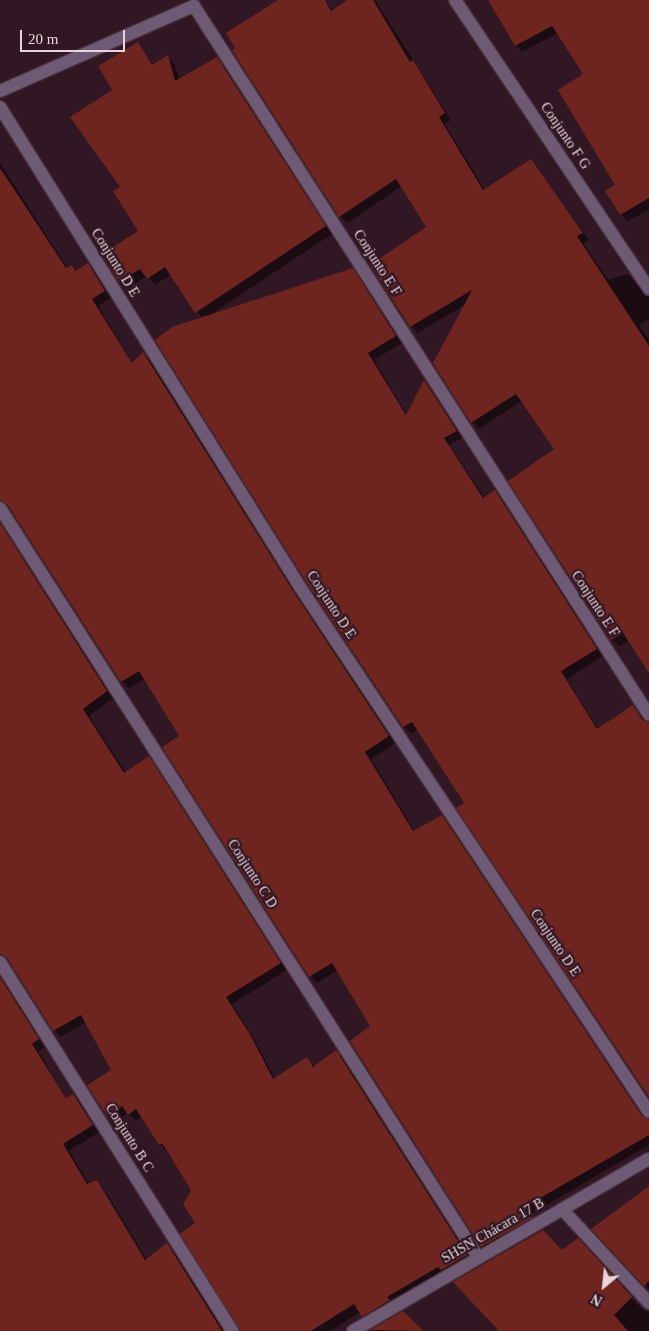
<!DOCTYPE html>
<meta charset="utf-8">
<style>
body{margin:0}
#map{position:relative;width:649px;height:1331px;overflow:hidden;background:#311723;font-family:Georgia,serif}
div>[style]{position:absolute}
.shadow>*{inset:0;background:#0007}
.building>*{inset:0;background:#6e241f}
.roads{filter:drop-shadow(1px 0 #4b323d) drop-shadow(-1px 0 #4b323d) drop-shadow(0 1px #4b323d) drop-shadow(0 -1px #4b323d)}
.minor>*{height:12px;margin:-6px;padding:0 6px;transform-origin:6px;border-radius:6px;background:#6e5a74}
span{translate:-50% -50%;white-space:nowrap;text-align:center;line-height:1.15;-webkit-text-stroke:4.5px #311723;paint-order:stroke}
.street-label{font-size:14px;color:#e8d6dc}
.north{position:absolute;left:579px;top:1261px;width:50px;height:50px;-webkit-text-stroke:4px #311723;paint-order:stroke;rotate:208deg;font-size:14px;font-weight:700;line-height:20px;text-align:center;color:#e8d6dc}
.north::after{content:'';display:block;margin:auto;width:18px;height:22px;background:#e8d6dc;clip-path:polygon(50% 0,100% 100%,50% 72%,0 100%)}
.scale{position:absolute;left:20px;top:30px;width:105px;height:22px;box-sizing:border-box;border:2px solid #e8d6dc;border-top:0;padding-left:6px;font-size:15px;line-height:18px;white-space:nowrap;color:#e8d6dc;-webkit-text-stroke:4px #311723;paint-order:stroke}
</style>
<div id="map">
<div class="shadow">
<i style="clip-path:polygon(280px 0,326px 0,332px 10px,347px 0,375px 0,451px 120px,445px 124px,485px 190px,531px 161px,589px 240px,583px 243px,608px 280px,628px 274px,649px 297px,649px 319px,639px 325px,649px 340px,649px 671px,629px 640px,619px 646px,612px 640px,556px 449px,522px 401px,479px 429px,472px 422px,466px 304px,418px 333px,411px 326px,377px 262px,428px 228px,402px 186px,347px 223px,340px 216px)"></i>
<i style="clip-path:polygon(489px 0,649px 0,649px 210px,627px 221px,621px 214px,617px 186px,585px 74px,558px 33px,522px 52px,516px 45px)"></i>
<i style="clip-path:polygon(138px 44px,153px 65px,167px 57px,175px 64px,179px 80px,217px 59px,224px 66px,332px 234px,210px 315px,352px 270px,359px 277px,402px 343px,374px 360px,407px 415px,425px 382px,463px 438px,449px 445px,485px 498px,495px 491px,502px 498px,603px 656px,567px 679px,598px 729px,649px 753px,649px 1095px,418px 729px,411px 733px,404px 727px,308px 582px,202px 318px,172px 274px,155px 285px,147px 276px,127px 289px,120px 281px,140px 231px,122px 187px,114px 90px)"></i>
<i style="clip-path:polygon(0 163px,68px 269px,72px 267px,76px 272px,88px 264px,95px 271px,111px 298px,98px 306px,133px 364px,143px 354px,150px 360px,300px 600px,395px 743px,371px 759px,415px 832px,442px 817px,449px 824px,645px 1119px,649px 1121px,649px 1145px,528px 1216px,537px 1225px,489px 1253px,482px 1246px,371px 1026px,338px 970px,317px 983px,310px 976px,164px 748px,181px 736px,145px 678px,129px 688px,122px 681px,0 493px)"></i>
<i style="clip-path:polygon(16px 551px,23px 558px,113px 698px,89px 716px,126px 773px,149px 758px,155px 765px,287px 970px,232px 1004px,257px 1044px,275px 1079px,307px 1059px,315px 1067px,336px 1052px,343px 1059px,473px 1262px,370px 1323px,360px 1312px,331px 1331px,241px 1331px,197px 1223px,193px 1190px,142px 1117px,136px 1121px,128px 1113px,114px 1122px,108px 1115px,113px 1070px,86px 1022px,61px 1037px,54px 1030px,10px 961px,3px 961px,0 965px,0 561px)"></i>
<i style="clip-path:polygon(0 975px,45px 1047px,38px 1051px,67px 1099px,73px 1095px,80px 1102px,99px 1132px,69px 1151px,89px 1184px,97px 1182px,104px 1189px,147px 1260px,167px 1245px,174px 1252px,224px 1331px,0 1331px)"></i>
<i style="clip-path:polygon(649px 1199px,649px 1289px,593px 1229px)"></i>
<i style="clip-path:polygon(585px 1247px,643px 1310px,649px 1312px,649px 1331px,500px 1331px,562px 1251px)"></i>
<i style="clip-path:polygon(403px 1313px,421px 1331px,372px 1331px)"></i>
</div>
<div class="building">
<i style="clip-path:polygon(278px 0,325px 0,331px 11px,347px 0,373px 0,410px 62px,413px 60px,445px 113px,439px 117px,483px 190px,531px 159px,583px 233px,577px 236px,649px 346px,649px 673px,623px 633px,611px 640px,508px 481px,554px 449px,516px 394px,471px 423px,433px 363px,472px 290px,410px 327px,369px 263px,376px 261px,426px 227px,396px 179px,339px 217px,232px 50px,235px 48px,226px 33px)"></i>
<i style="clip-path:polygon(488px 0,649px 0,649px 198px,620px 215px,605px 191px,615px 185px,558px 90px,583px 74px,552px 26px,515px 46px)"></i>
<i style="clip-path:polygon(138px 42px,152px 65px,168px 55px,175px 81px,217px 57px,326px 226px,195px 313px,165px 267px,147px 279px,140px 269px,119px 282px,102px 254px,138px 231px,113px 191px,120px 187px,70px 117px,112px 90px,98px 66px)"></i>
<i style="clip-path:polygon(0 168px,66px 268px,72px 265px,75px 271px,88px 263px,105px 291px,92px 299px,132px 363px,143px 352px,293px 591px,389px 736px,365px 752px,413px 831px,442px 815px,642px 1116px,649px 1120px,649px 1135px,523px 1208px,532px 1218px,481px 1247px,350px 1041px,370px 1026px,332px 963px,309px 977px,162px 747px,179px 736px,139px 671px,121px 682px,7px 504px,0 500px)"></i>
<i style="clip-path:polygon(353px 268px,396px 336px,368px 353px,406px 415px,424px 380px,457px 431px,444px 438px,483px 498px,495px 490px,597px 649px,561px 671px,597px 729px,633px 705px,642px 720px,649px 723px,649px 1097px,456px 808px,464px 803px,412px 722px,403px 727px,307px 583px,155px 340px,172px 327px)"></i>
<i style="clip-path:polygon(0 523px,107px 691px,83px 709px,124px 773px,149px 756px,281px 963px,226px 997px,251px 1036px,273px 1079px,307px 1057px,313px 1067px,336px 1050px,467px 1255px,441px 1270px,438px 1267px,387px 1297px,390px 1300px,362px 1317px,354px 1304px,311px 1331px,240px 1331px,180px 1234px,195px 1223px,183px 1204px,191px 1190px,162px 1143px,159px 1145px,136px 1109px,128px 1115px,122px 1106px,107px 1116px,87px 1085px,111px 1070px,81px 1015px,53px 1031px,7px 958px,0 954px)"></i>
<i style="clip-path:polygon(0 977px,39px 1039px,32px 1044px,66px 1098px,73px 1094px,93px 1125px,63px 1144px,87px 1184px,97px 1180px,145px 1260px,167px 1243px,222px 1331px,0 1331px)"></i>
<i style="clip-path:polygon(649px 1186px,649px 1281px,644px 1286px,591px 1229px)"></i>
<i style="clip-path:polygon(543px 1230px,562px 1250px,578px 1238px,632px 1297px,614px 1315px,628px 1331px,499px 1331px,453px 1282px)"></i>
<i style="clip-path:polygon(403px 1311px,424px 1331px,370px 1330px)"></i>
</div>
<div class="roads">
<div class="minor">
<i style="left:455px;top:0;width:348px;rotate:56.1deg"></i>
<i style="left:0;top:91px;width:212px;rotate:-23.7deg"></i>
<i style="left:194px;top:6px;width:842px;rotate:57.31deg"></i>
<i style="left:0;top:107px;width:566px;rotate:57.99deg"></i>
<i style="left:300px;top:587px;width:630px;rotate:56.39deg"></i>
<i style="left:0;top:508px;width:889px;rotate:57.45deg"></i>
<i style="left:0;top:962px;width:436px;rotate:57.8deg"></i>
<i style="left:562px;top:1209px;width:128px;rotate:47.2deg"></i>
<i style="left:353px;top:1331px;width:342px;rotate:-30.2deg"></i>
</div>
</div>
<div class="street-label">
<span style="left:565px;top:136px;rotate:56deg">Conjunto F G</span>
<span style="left:115px;top:263px;rotate:58deg">Conjunto D E</span>
<span style="left:377px;top:263px;rotate:57deg">Conjunto E F</span>
<span style="left:595px;top:604px;rotate:57deg">Conjunto E F</span>
<span style="left:331px;top:605px;rotate:57deg">Conjunto D E</span>
<span style="left:252px;top:874px;rotate:57deg">Conjunto C D</span>
<span style="left:555px;top:943px;rotate:56deg">Conjunto D E</span>
<span style="left:129px;top:1138px;rotate:58deg">Conjunto B C</span>
<span style="left:493px;top:1231px;rotate:-30deg">SHSN Chácara 17 B</span>
</div>
<div class="north">N</div>
<div class="scale">20 m</div>
</div>
